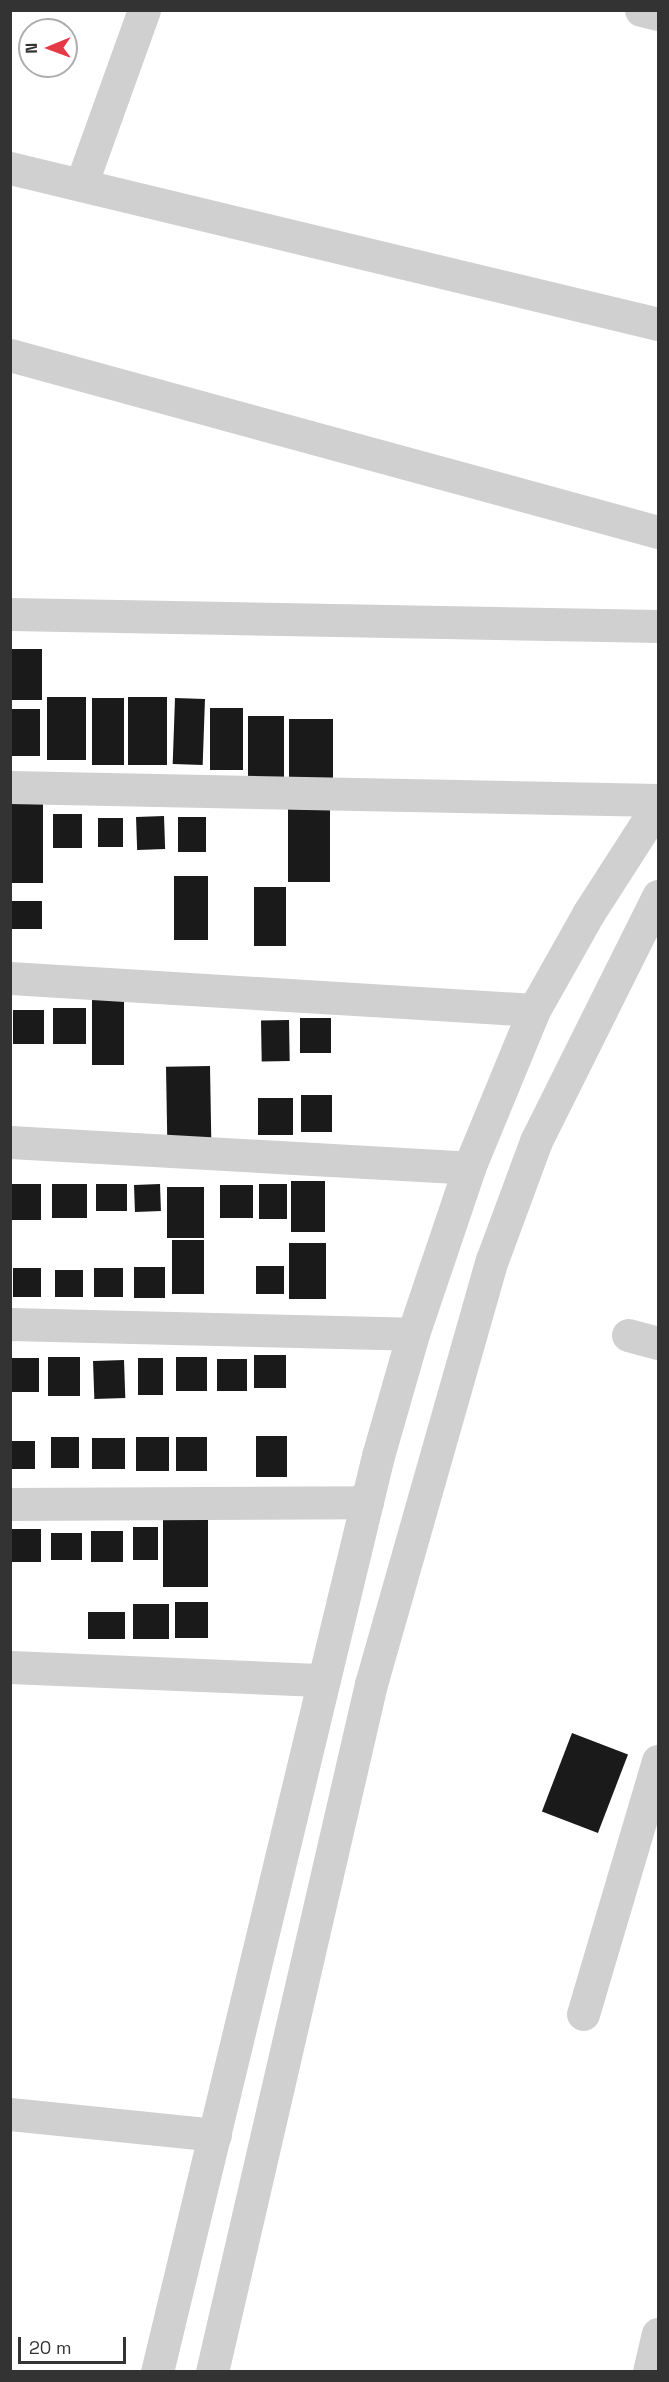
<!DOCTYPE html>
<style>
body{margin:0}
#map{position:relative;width:669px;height:2382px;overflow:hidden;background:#fff;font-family:"Space Grotesk",sans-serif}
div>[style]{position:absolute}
.building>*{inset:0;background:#1a1a1a;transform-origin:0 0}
.minor>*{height:33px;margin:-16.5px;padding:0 16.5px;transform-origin:16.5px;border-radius:16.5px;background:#d0d0d0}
span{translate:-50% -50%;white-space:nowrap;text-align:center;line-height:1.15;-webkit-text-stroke:6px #fff;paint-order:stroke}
.frame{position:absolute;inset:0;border:12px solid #333;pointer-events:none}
.north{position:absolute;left:18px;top:18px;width:60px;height:60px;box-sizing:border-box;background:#fff;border:2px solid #adadad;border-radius:50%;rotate:269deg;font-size:16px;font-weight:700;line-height:24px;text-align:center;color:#333}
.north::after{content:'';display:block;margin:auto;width:21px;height:27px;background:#e63946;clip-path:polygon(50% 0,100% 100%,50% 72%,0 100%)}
.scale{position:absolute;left:18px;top:2337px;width:108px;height:27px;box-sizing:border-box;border:3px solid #333;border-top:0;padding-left:8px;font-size:18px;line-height:21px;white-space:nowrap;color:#333;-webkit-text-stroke:4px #fff;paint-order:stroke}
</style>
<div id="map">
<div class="building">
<i style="left:10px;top:649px;width:32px;height:51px"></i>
<i style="left:47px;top:697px;width:39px;height:63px"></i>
<i style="left:128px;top:697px;width:39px;height:68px"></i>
<i style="left:92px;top:698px;width:32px;height:67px"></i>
<i style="left:175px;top:698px;width:30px;height:66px;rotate:2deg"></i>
<i style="left:210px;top:708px;width:33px;height:62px"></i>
<i style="left:10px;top:709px;width:30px;height:47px"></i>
<i style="left:248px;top:716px;width:36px;height:62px"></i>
<i style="left:289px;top:719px;width:44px;height:62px"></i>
<i style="left:10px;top:797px;width:33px;height:86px"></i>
<i style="left:330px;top:797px;width:85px;height:42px;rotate:90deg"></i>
<i style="left:82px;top:814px;width:34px;height:29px;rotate:90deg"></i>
<i style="left:164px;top:816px;width:33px;height:28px;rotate:88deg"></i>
<i style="left:178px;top:817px;width:28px;height:35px"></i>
<i style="left:98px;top:818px;width:25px;height:29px"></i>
<i style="left:174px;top:876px;width:34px;height:64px"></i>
<i style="left:286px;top:887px;width:59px;height:32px;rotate:90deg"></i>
<i style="left:12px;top:901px;width:30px;height:28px"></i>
<i style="left:92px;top:996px;width:32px;height:69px"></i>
<i style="left:53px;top:1008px;width:33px;height:36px"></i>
<i style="left:13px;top:1010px;width:31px;height:34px"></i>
<i style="left:300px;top:1018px;width:31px;height:35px"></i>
<i style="left:289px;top:1020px;width:41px;height:28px;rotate:89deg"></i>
<i style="left:210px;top:1066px;width:72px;height:44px;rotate:89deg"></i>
<i style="left:301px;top:1095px;width:31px;height:37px"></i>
<i style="left:258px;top:1098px;width:35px;height:37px"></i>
<i style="left:325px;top:1181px;width:51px;height:34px;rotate:90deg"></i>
<i style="left:12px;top:1184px;width:29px;height:36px"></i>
<i style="left:52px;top:1184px;width:35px;height:34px"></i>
<i style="left:96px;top:1184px;width:31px;height:27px"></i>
<i style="left:160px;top:1184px;width:27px;height:26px;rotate:88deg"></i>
<i style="left:259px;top:1184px;width:28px;height:35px"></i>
<i style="left:220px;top:1185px;width:33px;height:33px"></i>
<i style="left:167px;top:1187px;width:37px;height:51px"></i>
<i style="left:204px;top:1240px;width:54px;height:32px;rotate:90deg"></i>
<i style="left:289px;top:1243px;width:37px;height:56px"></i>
<i style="left:256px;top:1266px;width:28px;height:28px"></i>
<i style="left:134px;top:1267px;width:31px;height:31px"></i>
<i style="left:13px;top:1268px;width:28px;height:29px"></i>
<i style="left:94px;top:1268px;width:29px;height:29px"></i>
<i style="left:55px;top:1270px;width:28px;height:27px"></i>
<i style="left:286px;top:1355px;width:33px;height:32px;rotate:90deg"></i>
<i style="left:48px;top:1357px;width:32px;height:39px"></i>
<i style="left:176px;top:1357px;width:31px;height:34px"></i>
<i style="left:12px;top:1358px;width:27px;height:34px"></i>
<i style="left:163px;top:1358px;width:37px;height:25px;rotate:90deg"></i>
<i style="left:217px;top:1359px;width:30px;height:32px"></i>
<i style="left:124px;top:1360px;width:38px;height:31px;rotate:88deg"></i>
<i style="left:256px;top:1436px;width:31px;height:41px"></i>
<i style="left:51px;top:1437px;width:28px;height:31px"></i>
<i style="left:169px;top:1437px;width:34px;height:33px;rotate:90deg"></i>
<i style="left:176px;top:1437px;width:31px;height:34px"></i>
<i style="left:125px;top:1438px;width:31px;height:33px;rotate:90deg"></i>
<i style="left:10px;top:1441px;width:25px;height:28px"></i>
<i style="left:163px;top:1508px;width:45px;height:79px"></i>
<i style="left:133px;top:1527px;width:25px;height:33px"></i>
<i style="left:11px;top:1529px;width:30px;height:33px"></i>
<i style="left:91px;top:1531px;width:32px;height:31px"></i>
<i style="left:51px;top:1533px;width:31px;height:27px"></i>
<i style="left:208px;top:1602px;width:36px;height:33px;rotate:90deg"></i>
<i style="left:133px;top:1604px;width:36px;height:35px"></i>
<i style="left:88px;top:1612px;width:37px;height:27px"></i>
<i style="left:572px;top:1733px;width:60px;height:84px;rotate:21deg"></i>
</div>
<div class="minor">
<i style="left:641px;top:10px;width:17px;rotate:13deg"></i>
<i style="left:10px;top:168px;width:667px;rotate:13.54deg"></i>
<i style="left:81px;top:185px;width:186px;rotate:-70.2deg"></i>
<i style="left:10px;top:355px;width:672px;rotate:15.28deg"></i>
<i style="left:10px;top:614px;width:648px;rotate:1.06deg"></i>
<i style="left:10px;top:787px;width:648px;rotate:1.15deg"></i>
<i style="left:10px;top:978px;width:525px;rotate:3.49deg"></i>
<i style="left:10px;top:1142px;width:460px;rotate:3.2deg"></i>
<i style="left:10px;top:1324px;width:403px;rotate:1.4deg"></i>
<i style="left:628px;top:1335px;width:31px;rotate:15deg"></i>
<i style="left:10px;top:1504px;width:357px;rotate:-0.3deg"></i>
<i style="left:10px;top:1667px;width:314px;rotate:2.4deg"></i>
<i style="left:583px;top:2014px;width:264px;rotate:-73.5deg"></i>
<i style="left:10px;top:2114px;width:206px;rotate:5.8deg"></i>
<i style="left:157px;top:2372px;width:942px;rotate:-76.44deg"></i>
<i style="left:378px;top:1456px;width:127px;rotate:-74deg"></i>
<i style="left:413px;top:1334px;width:181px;rotate:-71.3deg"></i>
<i style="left:471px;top:1163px;width:165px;rotate:-67.6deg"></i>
<i style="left:534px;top:1010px;width:110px;rotate:-60.6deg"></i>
<i style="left:588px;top:914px;width:130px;rotate:-57.3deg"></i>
<i style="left:212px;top:2372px;width:706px;rotate:-76.99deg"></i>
<i style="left:371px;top:1684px;width:441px;rotate:-74.1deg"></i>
<i style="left:492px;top:1260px;width:127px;rotate:-69.7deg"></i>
<i style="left:536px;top:1141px;width:274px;rotate:-63.5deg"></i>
<i style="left:649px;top:2372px;width:39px;rotate:-77deg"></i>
</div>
<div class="frame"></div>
<div class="north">N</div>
<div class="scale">20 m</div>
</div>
